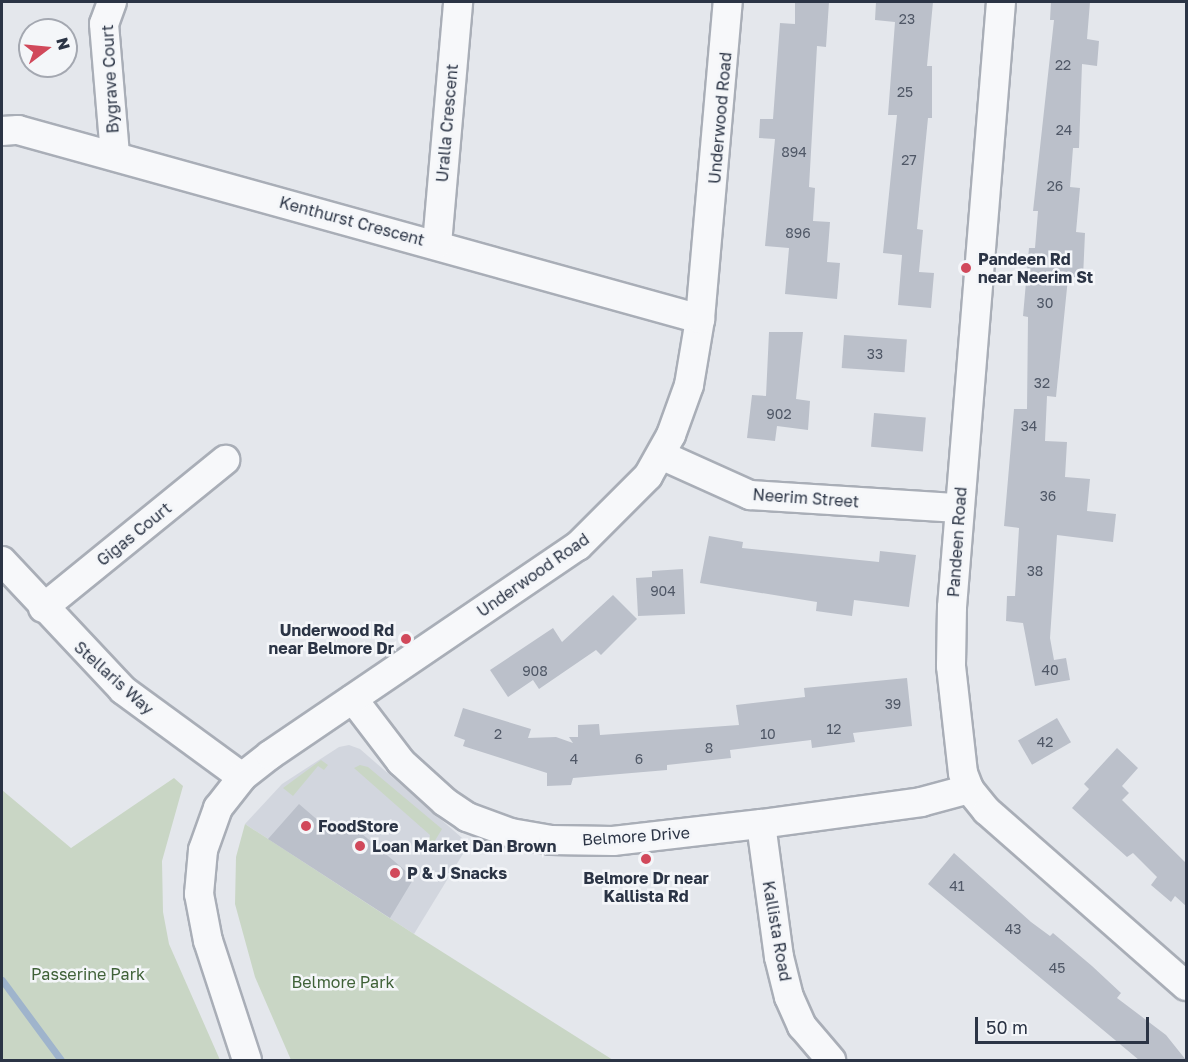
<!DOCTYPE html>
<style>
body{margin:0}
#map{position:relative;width:1188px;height:1062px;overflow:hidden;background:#e4e7ec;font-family:"Golos Text",sans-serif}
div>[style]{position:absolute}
.built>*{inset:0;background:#d2d6de}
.green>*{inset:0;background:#c9d6c5}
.stream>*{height:7px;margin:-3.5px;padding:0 3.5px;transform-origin:3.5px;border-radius:3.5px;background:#9fb4cc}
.building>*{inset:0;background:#bbc0ca;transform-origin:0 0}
.roads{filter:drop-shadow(2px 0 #a9aeb7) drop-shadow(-2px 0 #a9aeb7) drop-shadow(0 2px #a9aeb7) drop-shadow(0 -2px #a9aeb7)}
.minor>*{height:28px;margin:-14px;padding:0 14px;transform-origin:14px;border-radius:14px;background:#f7f8fa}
.dots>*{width:16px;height:16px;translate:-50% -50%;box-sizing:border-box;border:3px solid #f4f6f9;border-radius:50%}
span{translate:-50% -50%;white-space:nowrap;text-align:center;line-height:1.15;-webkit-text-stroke:5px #f4f6f9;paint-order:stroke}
.number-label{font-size:14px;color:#4f5766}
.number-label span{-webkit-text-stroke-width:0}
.street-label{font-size:16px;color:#2b3445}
.poi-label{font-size:16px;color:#2b3445;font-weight:700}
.left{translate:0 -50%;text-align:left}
.right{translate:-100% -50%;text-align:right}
.park-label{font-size:16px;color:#3f6138}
.frame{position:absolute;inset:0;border:3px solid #2b3445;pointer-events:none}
.north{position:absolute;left:18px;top:18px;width:60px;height:60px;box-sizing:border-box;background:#f4f6f9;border:2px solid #a4a8b1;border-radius:50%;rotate:74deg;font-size:16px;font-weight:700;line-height:24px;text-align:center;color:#2b3445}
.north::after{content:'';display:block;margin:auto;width:21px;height:27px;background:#d1495b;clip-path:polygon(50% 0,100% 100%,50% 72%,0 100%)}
.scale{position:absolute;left:975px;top:1017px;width:174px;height:27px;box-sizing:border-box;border:3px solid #2b3445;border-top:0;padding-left:8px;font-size:18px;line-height:21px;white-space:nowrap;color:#2b3445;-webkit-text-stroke:4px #f4f6f9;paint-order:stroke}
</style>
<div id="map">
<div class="built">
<i style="clip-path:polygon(349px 745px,360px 749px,469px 844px,414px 934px,245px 824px,282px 784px,339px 747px)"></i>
</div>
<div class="green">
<i style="clip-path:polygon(321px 760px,328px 765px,324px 770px,318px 766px,293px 796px,283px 788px)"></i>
<i style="clip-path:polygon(360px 765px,368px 767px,442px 829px,433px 844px,428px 846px,430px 835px,354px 768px)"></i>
<i style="clip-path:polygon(174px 778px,183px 786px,162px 861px,163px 912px,169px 944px,220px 1060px,2px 1060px,2px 790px,71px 848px)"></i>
<i style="clip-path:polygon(245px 824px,414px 934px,613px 1060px,291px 1060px,255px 977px,235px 904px,236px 857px)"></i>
</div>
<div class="stream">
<i style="left:2px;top:980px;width:99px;rotate:53.6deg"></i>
</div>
<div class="building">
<i style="clip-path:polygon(795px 2px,829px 2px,826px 47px,817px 46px,809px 187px,815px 188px,813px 221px,830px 222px,827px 262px,840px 263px,837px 299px,785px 294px,789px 248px,765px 246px,775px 139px,759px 138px,760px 119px,773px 119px,780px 23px,795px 24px)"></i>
<i style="clip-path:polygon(876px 2px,933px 2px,927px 66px,932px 66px,932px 118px,928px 118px,917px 229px,923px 230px,919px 272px,934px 273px,931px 308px,898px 305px,902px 255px,883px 253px,897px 115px,888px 115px,895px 22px,875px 20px)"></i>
<i style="clip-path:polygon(1051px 2px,1090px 2px,1087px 39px,1099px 41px,1097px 66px,1082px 64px,1079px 148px,1073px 148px,1070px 187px,1080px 188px,1076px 232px,1085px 233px,1083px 278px,1068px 278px,1056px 397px,1047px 396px,1045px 441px,1067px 442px,1065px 477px,1090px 479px,1087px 511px,1116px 514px,1113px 542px,1057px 535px,1050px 638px,1054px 660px,1066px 658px,1070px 680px,1035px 686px,1023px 623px,1006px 621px,1007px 596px,1015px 596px,1019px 528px,1004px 526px,1014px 409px,1027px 409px,1028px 317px,1023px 316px,1029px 248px,1035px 248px,1038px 211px,1033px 211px,1054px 20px,1050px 20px)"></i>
<i style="clip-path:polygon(769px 332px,803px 332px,796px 399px,810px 401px,808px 430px,777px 426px,775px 441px,747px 438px,752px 395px,766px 396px)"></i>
<i style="left:844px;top:335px;width:63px;height:33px;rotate:4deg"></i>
<i style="left:874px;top:413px;width:52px;height:34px;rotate:5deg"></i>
<i style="clip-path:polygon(709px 536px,743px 542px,742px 548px,879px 562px,880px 551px,916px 555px,909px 607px,854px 600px,852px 616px,816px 611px,817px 602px,700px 583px)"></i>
<i style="clip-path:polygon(683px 569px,685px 614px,638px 616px,636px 578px,652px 577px,652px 571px)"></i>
<i style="clip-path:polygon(613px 595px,637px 619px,601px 655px,596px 650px,539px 689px,533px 680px,508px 697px,490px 670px,553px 628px,562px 642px)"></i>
<i style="clip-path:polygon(907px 678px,912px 726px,853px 733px,855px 742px,812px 748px,811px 740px,730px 750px,731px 758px,667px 765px,667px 770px,573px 778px,571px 785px,547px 786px,547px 773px,463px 746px,465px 740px,454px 736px,463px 708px,531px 729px,528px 738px,556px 737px,573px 743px,569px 737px,578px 737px,578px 725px,599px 724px,600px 735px,739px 725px,736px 705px,805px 697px,804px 688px)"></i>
<i style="left:1057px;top:718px;width:28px;height:45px;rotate:60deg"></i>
<i style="clip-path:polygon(1117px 748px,1138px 768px,1122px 786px,1129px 793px,1122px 800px,1186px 863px,1186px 906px,1175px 896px,1171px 902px,1151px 885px,1157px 877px,1133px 853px,1127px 857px,1072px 808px,1089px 789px,1084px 784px)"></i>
<i style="clip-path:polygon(299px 804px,335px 835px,348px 822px,414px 878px,390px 918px,268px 839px)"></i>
<i style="clip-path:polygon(954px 853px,1031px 922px,1050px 936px,1053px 933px,1092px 966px,1121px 993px,1117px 998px,1166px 1035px,1186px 1060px,1139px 1060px,928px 884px)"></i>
</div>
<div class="roads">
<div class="minor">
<i style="left:112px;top:2px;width:23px;rotate:110deg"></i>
<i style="left:104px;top:24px;width:132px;rotate:85.2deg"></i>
<i style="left:1001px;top:2px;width:607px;rotate:94.63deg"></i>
<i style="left:952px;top:607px;width:59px;rotate:91deg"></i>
<i style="left:951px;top:666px;width:108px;rotate:83.6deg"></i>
<i style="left:963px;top:773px;width:17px;rotate:69deg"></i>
<i style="left:969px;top:789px;width:28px;rotate:51deg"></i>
<i style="left:987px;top:811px;width:265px;rotate:41.3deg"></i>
<i style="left:2px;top:131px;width:16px;rotate:-4deg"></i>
<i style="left:18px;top:130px;width:708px;rotate:15.49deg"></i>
<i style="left:437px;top:244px;width:243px;rotate:-85deg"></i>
<i style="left:661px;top:455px;width:98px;rotate:24.2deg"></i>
<i style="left:750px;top:495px;width:209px;rotate:3.6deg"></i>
<i style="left:2px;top:561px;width:177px;rotate:46.8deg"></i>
<i style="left:123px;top:690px;width:147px;rotate:36.2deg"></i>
<i style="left:43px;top:608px;width:235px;rotate:-39.1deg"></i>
<i style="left:353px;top:699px;width:79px;rotate:52.7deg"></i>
<i style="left:401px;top:762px;width:59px;rotate:42.3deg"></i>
<i style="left:445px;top:802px;width:27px;rotate:34deg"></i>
<i style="left:467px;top:817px;width:47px;rotate:20deg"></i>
<i style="left:511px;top:833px;width:41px;rotate:9.9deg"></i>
<i style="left:551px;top:840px;width:62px;rotate:0.9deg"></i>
<i style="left:613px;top:841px;width:149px;rotate:-6.6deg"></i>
<i style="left:761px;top:824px;width:162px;rotate:-7.8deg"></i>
<i style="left:921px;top:802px;width:50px;rotate:-15.2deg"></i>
<i style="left:761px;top:824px;width:134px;rotate:82.3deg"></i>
<i style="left:779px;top:957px;width:41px;rotate:76deg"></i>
<i style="left:789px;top:997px;width:32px;rotate:66deg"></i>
<i style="left:802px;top:1026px;width:45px;rotate:49.5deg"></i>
<i style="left:247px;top:1060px;width:125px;rotate:-108.1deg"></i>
<i style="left:208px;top:941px;width:48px;rotate:-100.8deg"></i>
<i style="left:199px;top:894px;width:44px;rotate:-84.8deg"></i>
<i style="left:203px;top:850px;width:45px;rotate:-70.3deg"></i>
<i style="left:218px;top:808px;width:39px;rotate:-52deg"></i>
<i style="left:242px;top:777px;width:36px;rotate:-38deg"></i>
<i style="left:270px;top:755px;width:372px;rotate:-34.2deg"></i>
<i style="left:578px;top:546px;width:99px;rotate:-45deg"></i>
<i style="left:648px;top:476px;width:47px;rotate:-60.7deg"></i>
<i style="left:671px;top:435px;width:53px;rotate:-70.2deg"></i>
<i style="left:689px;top:385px;width:67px;rotate:-80.5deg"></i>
<i style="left:700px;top:319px;width:318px;rotate:-85deg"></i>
</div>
</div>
<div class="dots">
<i style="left:966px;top:268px;background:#d1495b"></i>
<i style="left:406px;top:639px;background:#d1495b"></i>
<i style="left:306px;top:826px;background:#d1495b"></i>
<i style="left:360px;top:846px;background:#d1495b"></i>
<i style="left:646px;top:859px;background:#d1495b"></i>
<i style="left:395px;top:873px;background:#d1495b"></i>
</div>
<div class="number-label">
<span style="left:907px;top:19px">23</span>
<span style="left:1063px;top:65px">22</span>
<span style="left:905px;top:92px">25</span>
<span style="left:1064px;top:130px">24</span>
<span style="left:794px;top:152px">894</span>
<span style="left:909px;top:160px">27</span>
<span style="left:1055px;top:186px">26</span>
<span style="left:798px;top:233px">896</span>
<span style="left:1045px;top:303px">30</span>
<span style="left:875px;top:354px">33</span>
<span style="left:1042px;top:383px">32</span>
<span style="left:779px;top:414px">902</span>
<span style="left:1029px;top:426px">34</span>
<span style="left:1048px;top:496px">36</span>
<span style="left:1035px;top:571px">38</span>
<span style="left:663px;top:591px">904</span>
<span style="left:1050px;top:670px">40</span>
<span style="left:535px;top:671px">908</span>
<span style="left:893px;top:704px">39</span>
<span style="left:834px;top:729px">12</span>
<span style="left:498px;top:734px">2</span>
<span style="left:768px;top:734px">10</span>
<span style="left:1045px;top:742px">42</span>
<span style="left:709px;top:748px">8</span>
<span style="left:574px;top:759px">4</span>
<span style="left:639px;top:759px">6</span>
<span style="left:957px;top:886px">41</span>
<span style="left:1013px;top:929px">43</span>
<span style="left:1057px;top:968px">45</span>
</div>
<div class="street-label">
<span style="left:110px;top:79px;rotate:-93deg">Bygrave Court</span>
<span style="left:720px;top:118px;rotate:-85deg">Underwood Road</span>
<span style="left:447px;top:123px;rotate:-85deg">Uralla Crescent</span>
<span style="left:352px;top:221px;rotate:15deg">Kenthurst Crescent</span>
<span style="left:806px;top:498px;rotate:4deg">Neerim Street</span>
<span style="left:134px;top:534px;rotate:-39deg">Gigas Court</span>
<span style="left:957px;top:542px;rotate:-86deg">Pandeen Road</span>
<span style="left:533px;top:575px;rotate:-35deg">Underwood Road</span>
<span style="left:114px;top:678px;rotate:42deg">Stellaris Way</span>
<span style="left:636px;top:836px;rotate:-4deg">Belmore Drive</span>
<span style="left:777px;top:931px;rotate:80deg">Kallista Road</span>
</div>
<div class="poi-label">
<span class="left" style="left:978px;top:268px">Pandeen Rd<br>near Neerim St</span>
<span class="right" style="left:394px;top:639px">Underwood Rd<br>near Belmore Dr</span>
<span class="left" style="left:318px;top:826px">FoodStore</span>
<span class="left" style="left:372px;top:846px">Loan Market Dan Brown</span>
<span class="left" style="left:407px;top:873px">P &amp; J Snacks</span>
<span style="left:646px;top:887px">Belmore Dr near<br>Kallista Rd</span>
</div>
<div class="park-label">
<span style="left:88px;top:974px">Passerine Park</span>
<span style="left:343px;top:982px">Belmore Park</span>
</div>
<div class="frame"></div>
<div class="north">N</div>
<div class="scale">50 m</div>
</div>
